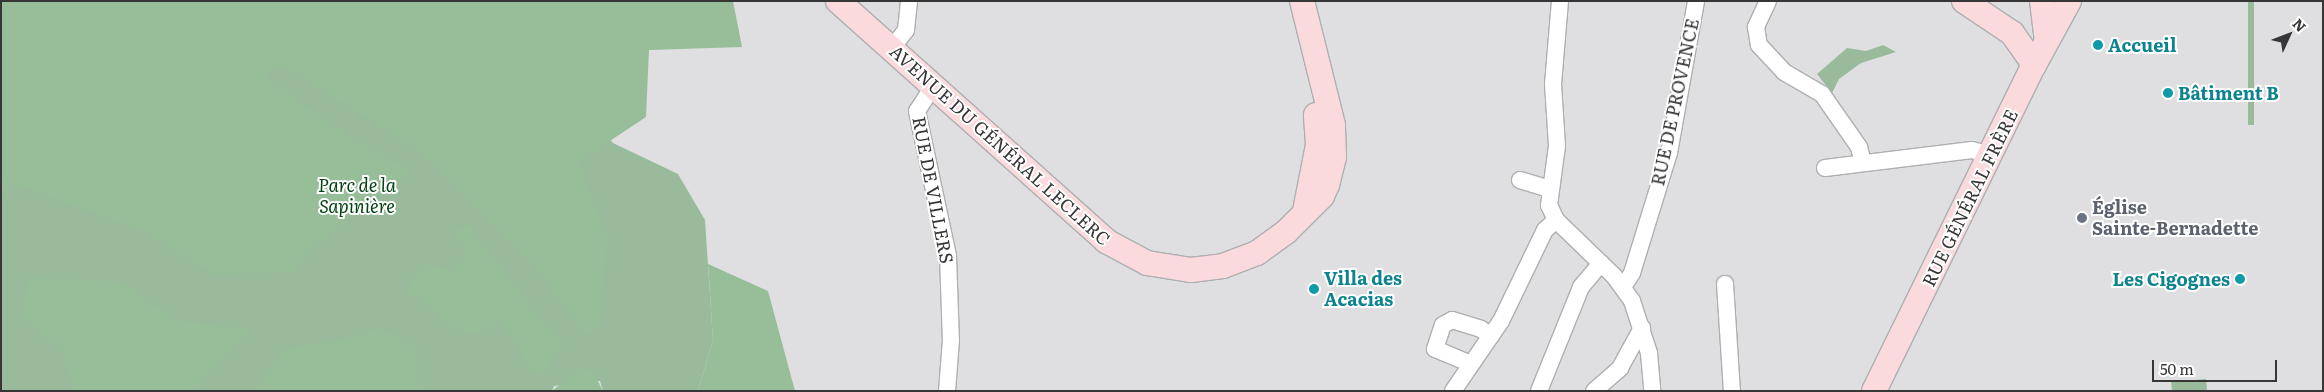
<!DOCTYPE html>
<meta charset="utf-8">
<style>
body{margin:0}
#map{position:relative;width:2324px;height:392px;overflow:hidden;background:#dfdfe2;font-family:Literata,serif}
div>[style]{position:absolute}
.green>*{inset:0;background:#99bb9b;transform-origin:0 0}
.forest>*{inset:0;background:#97bd99}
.roads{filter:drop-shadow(1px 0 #aeafb1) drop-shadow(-1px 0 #aeafb1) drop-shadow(0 1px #aeafb1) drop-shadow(0 -1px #aeafb1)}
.street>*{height:16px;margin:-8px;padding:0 8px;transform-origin:8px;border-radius:8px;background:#fff}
.secondary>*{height:24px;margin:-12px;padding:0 12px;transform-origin:12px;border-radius:12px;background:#fbdade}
.dots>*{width:14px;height:14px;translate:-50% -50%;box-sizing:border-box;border:2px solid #fff;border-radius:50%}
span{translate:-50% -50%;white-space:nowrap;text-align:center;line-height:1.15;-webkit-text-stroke:4px #fff;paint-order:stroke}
.culture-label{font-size:18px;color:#0d838f;font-weight:700}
.left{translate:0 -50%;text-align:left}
.right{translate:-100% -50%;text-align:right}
.street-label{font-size:18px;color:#363637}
.park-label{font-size:18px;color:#064314;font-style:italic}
.worship-label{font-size:18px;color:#5b616d;font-weight:700}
.frame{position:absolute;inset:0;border:2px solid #363637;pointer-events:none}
.north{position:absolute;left:2264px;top:10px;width:50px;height:50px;-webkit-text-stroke:4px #fff;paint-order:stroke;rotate:47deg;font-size:14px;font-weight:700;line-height:20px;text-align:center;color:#363637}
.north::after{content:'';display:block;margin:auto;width:18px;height:22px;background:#363637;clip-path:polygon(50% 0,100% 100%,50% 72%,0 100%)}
.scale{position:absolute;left:2152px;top:360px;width:125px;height:22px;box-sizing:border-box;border:2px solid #363637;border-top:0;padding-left:6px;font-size:15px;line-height:18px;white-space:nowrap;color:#363637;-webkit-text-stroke:4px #fff;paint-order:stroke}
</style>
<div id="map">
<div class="green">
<i style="clip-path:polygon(1px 1px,583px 104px,613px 143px,678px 174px,705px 220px,713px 340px,698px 391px,603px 391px,600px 381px,554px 386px,552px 391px,1px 391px)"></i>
<i style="left:2248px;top:1px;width:6px;height:124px"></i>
<i style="clip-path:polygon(1883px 45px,1896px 52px,1861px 63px,1839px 79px,1832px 93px,1817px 74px,1847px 48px,1866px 51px)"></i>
<i style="left:2206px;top:379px;width:12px;height:35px;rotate:85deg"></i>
</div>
<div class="forest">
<i style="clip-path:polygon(1px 1px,733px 1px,742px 47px,649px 50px,646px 117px,578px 162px,607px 238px,600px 320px,587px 335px,530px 260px,427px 156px,281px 64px,265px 77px,346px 135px,410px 171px,313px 246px,291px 271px,215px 275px,146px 232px,8px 181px,1px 203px)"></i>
<i style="clip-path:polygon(468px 225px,530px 307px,563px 342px,542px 374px,533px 374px,517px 344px,499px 321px,482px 333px,468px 333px,452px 326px,425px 302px,407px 292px,422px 264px,453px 270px,466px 256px,455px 231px)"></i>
<i style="clip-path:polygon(708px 264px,768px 291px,795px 391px,698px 391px,713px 340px)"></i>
<i style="clip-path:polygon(30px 278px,120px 282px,177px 321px,250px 329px,196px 387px,187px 391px,74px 391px,62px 350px,21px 316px)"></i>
<i style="clip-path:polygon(380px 328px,414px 347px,420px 391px,256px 391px,284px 349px,341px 340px)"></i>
<i style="clip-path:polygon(580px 368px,593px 372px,603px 391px,552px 391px)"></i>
</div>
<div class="roads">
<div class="street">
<i style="left:1560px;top:1px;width:83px;rotate:94.8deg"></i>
<i style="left:1553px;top:84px;width:62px;rotate:86.3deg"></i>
<i style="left:1557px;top:146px;width:60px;rotate:97.7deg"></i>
<i style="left:1549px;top:205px;width:17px;rotate:65deg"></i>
<i style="left:1556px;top:220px;width:81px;rotate:44deg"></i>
<i style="left:1614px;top:276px;width:31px;rotate:54deg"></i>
<i style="left:1632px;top:301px;width:55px;rotate:71.9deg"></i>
<i style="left:1649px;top:353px;width:38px;rotate:85deg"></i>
<i style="left:1768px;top:1px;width:29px;rotate:115deg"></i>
<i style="left:1756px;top:27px;width:18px;rotate:81deg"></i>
<i style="left:1759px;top:45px;width:37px;rotate:47deg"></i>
<i style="left:1784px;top:72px;width:44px;rotate:30.1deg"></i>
<i style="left:1822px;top:94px;width:65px;rotate:55.1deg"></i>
<i style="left:1859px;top:147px;width:16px;rotate:76deg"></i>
<i style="left:892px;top:48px;width:23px;rotate:-52deg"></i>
<i style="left:906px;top:30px;width:29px;rotate:-84deg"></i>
<i style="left:934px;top:85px;width:31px;rotate:123deg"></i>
<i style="left:917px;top:111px;width:148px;rotate:77.9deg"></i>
<i style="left:948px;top:256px;width:84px;rotate:88deg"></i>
<i style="left:951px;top:340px;width:51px;rotate:94.5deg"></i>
<i style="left:1825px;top:168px;width:148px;rotate:-7deg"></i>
<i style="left:1972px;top:150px;width:20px;rotate:15deg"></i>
<i style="left:1520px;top:180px;width:30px;rotate:17deg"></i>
<i style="left:1725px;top:284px;width:107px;rotate:86.3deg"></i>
<i style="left:1623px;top:287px;width:17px;rotate:-57deg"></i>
<i style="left:1632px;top:273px;width:126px;rotate:-72.9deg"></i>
<i style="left:1669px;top:153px;width:154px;rotate:-79.9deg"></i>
<i style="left:1471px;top:364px;width:39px;rotate:-157deg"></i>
<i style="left:1435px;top:349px;width:25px;rotate:-72deg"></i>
<i style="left:1443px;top:325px;width:10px;rotate:-29deg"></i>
<i style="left:1452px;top:320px;width:30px;rotate:17deg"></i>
<i style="left:1481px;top:329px;width:12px;rotate:35deg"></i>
<i style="left:1453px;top:391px;width:85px;rotate:-55.6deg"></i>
<i style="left:1501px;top:321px;width:101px;rotate:-64.2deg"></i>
<i style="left:1545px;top:230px;width:15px;rotate:-42deg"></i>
<i style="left:1539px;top:391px;width:112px;rotate:-68deg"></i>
<i style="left:1581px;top:287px;width:31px;rotate:-50deg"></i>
<i style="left:1594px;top:391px;width:35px;rotate:-41deg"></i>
<i style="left:1620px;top:368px;width:46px;rotate:-61.2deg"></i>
</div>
<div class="secondary">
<i style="left:838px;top:1px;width:360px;rotate:41.8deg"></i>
<i style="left:1106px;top:241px;width:47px;rotate:28.2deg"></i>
<i style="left:1147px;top:263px;width:45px;rotate:9deg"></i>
<i style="left:1191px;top:270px;width:32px;rotate:-7deg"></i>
<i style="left:1223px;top:266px;width:36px;rotate:-21deg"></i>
<i style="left:1257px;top:253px;width:36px;rotate:-36deg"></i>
<i style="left:1286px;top:232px;width:51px;rotate:-45deg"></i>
<i style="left:1322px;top:196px;width:12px;rotate:-66deg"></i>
<i style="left:1327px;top:185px;width:29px;rotate:-76deg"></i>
<i style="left:1334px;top:157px;width:32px;rotate:-92deg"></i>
<i style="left:1333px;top:125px;width:128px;rotate:-104deg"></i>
<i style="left:1964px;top:1px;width:58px;rotate:33.7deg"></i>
<i style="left:2012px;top:33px;width:39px;rotate:55deg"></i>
<i style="left:2042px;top:1px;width:39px;rotate:83deg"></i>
<i style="left:1305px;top:211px;width:67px;rotate:-78.9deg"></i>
<i style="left:1318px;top:145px;width:30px;rotate:-94deg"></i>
<i style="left:1874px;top:391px;width:363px;rotate:-63.9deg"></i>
<i style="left:2034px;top:65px;width:73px;rotate:-61.3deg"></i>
</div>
</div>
<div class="dots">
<i style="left:2098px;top:45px;background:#0f9aa8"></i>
<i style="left:2168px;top:93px;background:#0f9aa8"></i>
<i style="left:2082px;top:218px;background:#6b7280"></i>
<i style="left:2240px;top:279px;background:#0f9aa8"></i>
<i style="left:1314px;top:289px;background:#0f9aa8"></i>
</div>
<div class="culture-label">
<span class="left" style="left:2108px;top:45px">Accueil</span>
<span class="left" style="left:2178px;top:93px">Bâtiment B</span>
<span class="left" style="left:1324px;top:289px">Villa des<br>Acacias</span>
<span class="right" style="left:2230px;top:279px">Les Cigognes</span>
</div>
<div class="street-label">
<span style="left:1675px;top:102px;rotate:-78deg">RUE DE PROVENCE</span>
<span style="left:1000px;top:145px;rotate:42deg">AVENUE DU GÉNÉRAL LECLERC</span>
<span style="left:933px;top:190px;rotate:79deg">RUE DE VILLERS</span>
<span style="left:1970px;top:198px;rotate:-64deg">RUE GÉNÉRAL FRÈRE</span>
</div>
<div class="park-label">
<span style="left:357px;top:196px">Parc de la<br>Sapinière</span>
</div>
<div class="worship-label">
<span class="left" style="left:2092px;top:218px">Église<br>Sainte-Bernadette</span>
</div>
<div class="frame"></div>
<div class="north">N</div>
<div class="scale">50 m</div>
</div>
